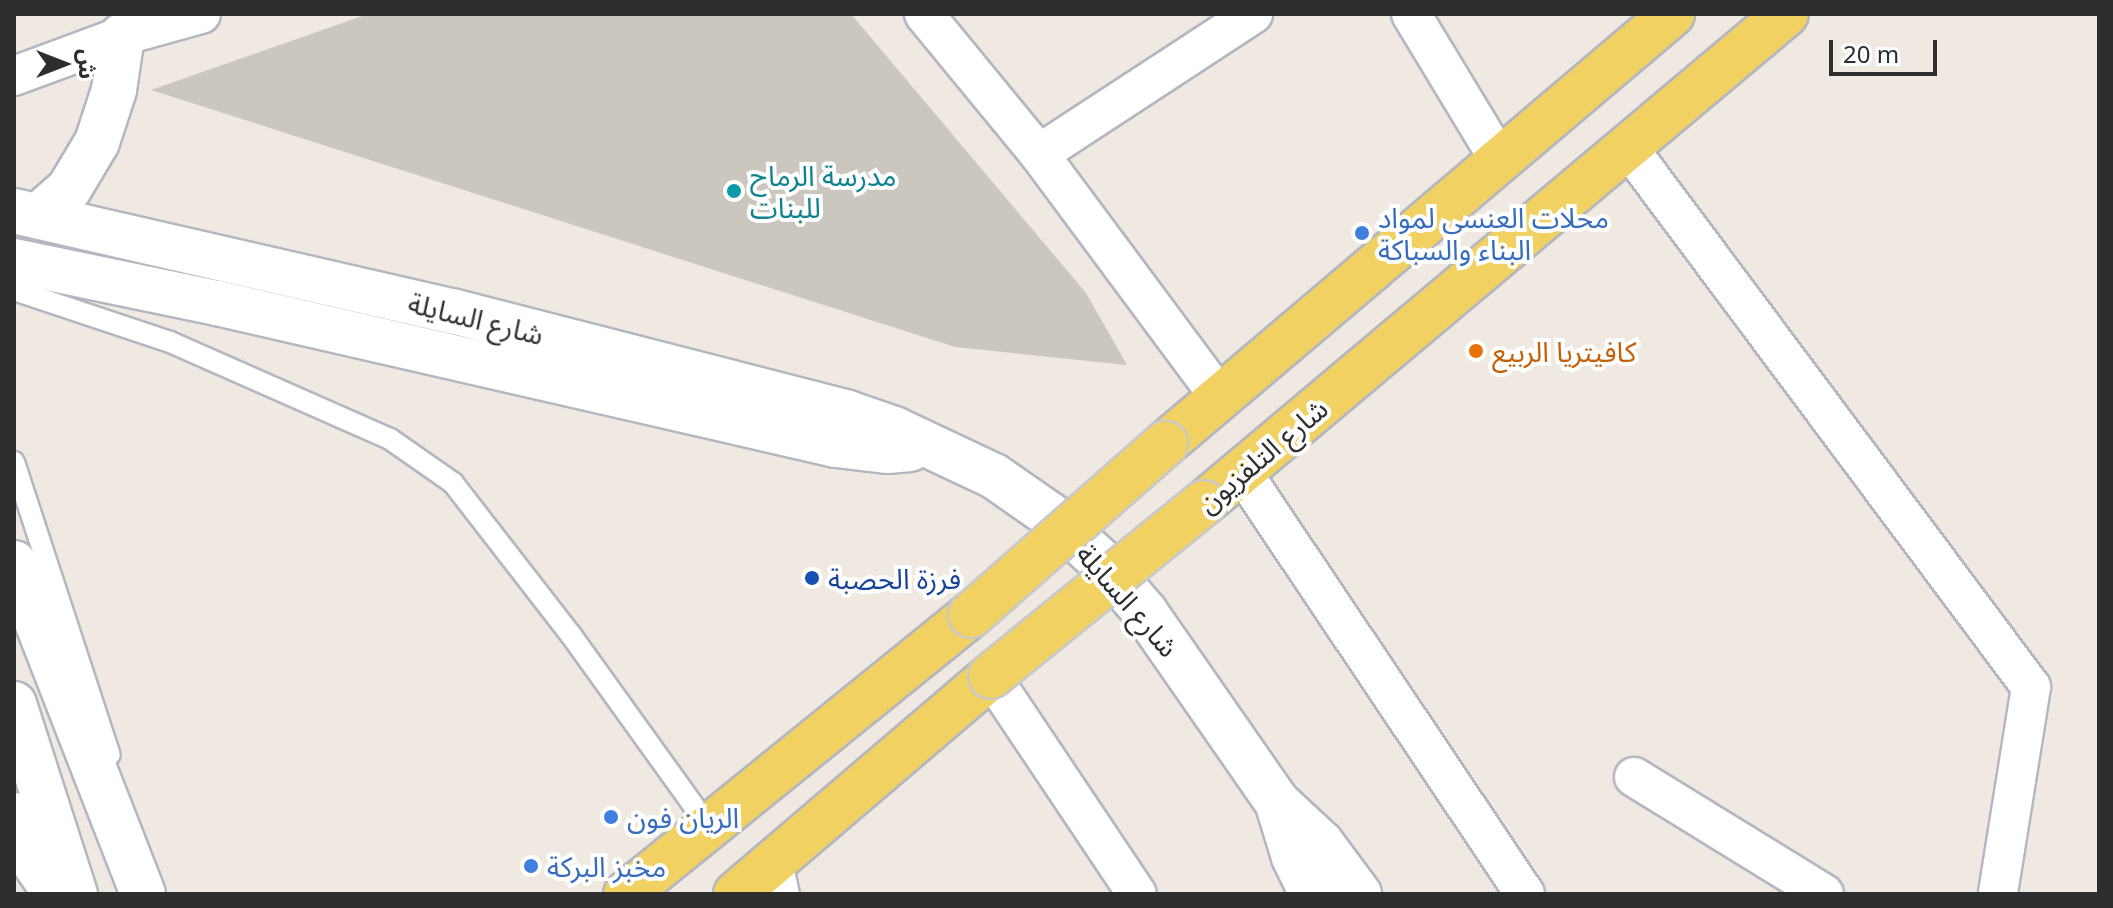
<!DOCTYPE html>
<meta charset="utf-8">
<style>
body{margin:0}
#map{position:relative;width:2113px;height:908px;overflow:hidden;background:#efe9e1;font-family:"Noto Sans","Noto Sans Arabic",sans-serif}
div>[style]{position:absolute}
.building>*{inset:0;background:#cbc7bf}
.roads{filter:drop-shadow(2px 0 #b4b7c1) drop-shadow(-2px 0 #b4b7c1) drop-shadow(0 2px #b4b7c1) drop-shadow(0 -2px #b4b7c1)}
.lane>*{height:20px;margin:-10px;padding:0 10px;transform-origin:10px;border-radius:10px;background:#fff}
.street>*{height:38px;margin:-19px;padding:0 19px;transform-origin:19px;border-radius:19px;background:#fff}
.secondary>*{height:44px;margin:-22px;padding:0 22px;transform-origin:22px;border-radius:22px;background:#fff}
.primary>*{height:44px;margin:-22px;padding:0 22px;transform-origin:22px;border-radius:22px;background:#f2d163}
.bridges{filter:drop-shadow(2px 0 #c9c9c9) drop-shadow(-2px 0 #c9c9c9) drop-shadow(0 2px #c9c9c9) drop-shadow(0 -2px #c9c9c9)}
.primary-bridge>*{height:44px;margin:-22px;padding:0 22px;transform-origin:22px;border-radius:22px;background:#f2d163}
.dots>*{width:22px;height:22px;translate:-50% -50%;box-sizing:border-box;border:4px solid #fff;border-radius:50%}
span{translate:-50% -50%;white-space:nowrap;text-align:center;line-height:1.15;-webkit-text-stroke:8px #fff;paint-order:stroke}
.culture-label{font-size:28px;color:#0d838f}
.left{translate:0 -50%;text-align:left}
.shop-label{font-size:28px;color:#366cbe}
.street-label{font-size:28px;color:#2e2e2e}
.food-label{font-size:28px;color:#c56008}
.transit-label{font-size:28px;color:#164399}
.frame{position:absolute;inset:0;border:16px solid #2e2e2e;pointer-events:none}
.north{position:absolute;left:24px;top:24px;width:80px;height:80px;-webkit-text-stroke:6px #fff;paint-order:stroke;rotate:90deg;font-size:22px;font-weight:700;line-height:32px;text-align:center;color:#2e2e2e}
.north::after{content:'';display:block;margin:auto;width:28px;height:36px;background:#2e2e2e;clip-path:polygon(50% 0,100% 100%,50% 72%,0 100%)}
.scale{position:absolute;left:1829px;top:40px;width:108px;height:36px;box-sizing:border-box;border:4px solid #2e2e2e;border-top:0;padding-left:10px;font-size:24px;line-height:28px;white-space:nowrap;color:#2e2e2e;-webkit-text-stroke:6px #fff;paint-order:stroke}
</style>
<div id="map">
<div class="building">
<i style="clip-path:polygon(368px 14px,851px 14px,1086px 293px,1127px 365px,955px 347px,151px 90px)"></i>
</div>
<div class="roads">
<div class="lane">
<i style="left:14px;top:290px;width:164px;rotate:18.4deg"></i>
<i style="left:170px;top:342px;width:240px;rotate:23.8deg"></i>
<i style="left:390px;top:439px;width:77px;rotate:34.9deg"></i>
<i style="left:453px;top:483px;width:192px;rotate:52.2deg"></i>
<i style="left:571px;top:635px;width:235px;rotate:54.3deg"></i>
<i style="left:14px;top:462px;width:308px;rotate:71.9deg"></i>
</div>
<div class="street">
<i style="left:924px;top:14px;width:181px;rotate:50.6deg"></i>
<i style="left:1039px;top:154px;width:302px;rotate:53.4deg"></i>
<i style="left:1411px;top:14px;width:172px;rotate:58.8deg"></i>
<i style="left:14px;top:76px;width:115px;rotate:-20.3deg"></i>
<i style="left:122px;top:36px;width:82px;rotate:-15.6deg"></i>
<i style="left:1627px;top:146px;width:675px;rotate:53.25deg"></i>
<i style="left:2031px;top:687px;width:210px;rotate:99.1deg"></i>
<i style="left:1039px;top:154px;width:256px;rotate:-33.2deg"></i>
<i style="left:1242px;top:472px;width:508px;rotate:56.15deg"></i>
<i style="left:991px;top:676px;width:262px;rotate:56.2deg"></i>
<i style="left:1634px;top:777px;width:223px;rotate:31.6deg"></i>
<i style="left:773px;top:862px;width:33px;rotate:78deg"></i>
</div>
<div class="secondary">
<i style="left:14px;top:211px;width:449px;rotate:12.9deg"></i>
<i style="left:452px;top:311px;width:409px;rotate:14.4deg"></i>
<i style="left:848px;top:413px;width:49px;rotate:19.2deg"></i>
<i style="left:894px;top:429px;width:110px;rotate:25.2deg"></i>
<i style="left:994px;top:476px;width:68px;rotate:34.9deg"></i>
<i style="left:1050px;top:515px;width:72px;rotate:42.2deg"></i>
<i style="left:1103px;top:563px;width:65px;rotate:49.4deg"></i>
<i style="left:1145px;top:612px;width:231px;rotate:55.2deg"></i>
<i style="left:1277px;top:802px;width:60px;rotate:43deg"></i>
<i style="left:1321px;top:843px;width:64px;rotate:53.3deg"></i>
<i style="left:38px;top:216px;width:41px;rotate:-41.1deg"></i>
<i style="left:69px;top:189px;width:55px;rotate:-59.2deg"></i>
<i style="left:97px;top:142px;width:55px;rotate:-71.9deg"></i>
<i style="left:114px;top:90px;width:55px;rotate:-81.6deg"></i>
<i style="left:14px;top:261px;width:207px;rotate:11.7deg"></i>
<i style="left:217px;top:303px;width:635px;rotate:12.92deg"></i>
<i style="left:836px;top:445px;width:51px;rotate:6.7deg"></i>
<i style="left:887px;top:451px;width:23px;rotate:-5deg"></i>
<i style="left:14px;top:563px;width:355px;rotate:68.7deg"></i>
<i style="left:14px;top:704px;width:200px;rotate:72.2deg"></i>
<i style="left:1279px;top:808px;width:51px;rotate:73deg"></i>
<i style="left:1294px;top:857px;width:41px;rotate:64.1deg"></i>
<i style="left:14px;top:815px;width:46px;rotate:68.4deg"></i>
<i style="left:31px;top:858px;width:44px;rotate:55.2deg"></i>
</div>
<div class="primary">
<i style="left:1165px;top:444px;width:665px;rotate:-40.3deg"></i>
<i style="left:1204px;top:503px;width:760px;rotate:-40.04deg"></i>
<i style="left:626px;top:894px;width:444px;rotate:-39deg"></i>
<i style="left:736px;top:894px;width:335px;rotate:-40.5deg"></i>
</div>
</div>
<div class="bridges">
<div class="primary-bridge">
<i style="left:971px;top:615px;width:259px;rotate:-41.4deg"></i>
<i style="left:991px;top:676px;width:274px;rotate:-39.1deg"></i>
</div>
</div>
<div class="dots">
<i style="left:734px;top:191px;background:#0f9aa8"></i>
<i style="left:1362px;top:233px;background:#3f7fe0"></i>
<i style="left:1476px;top:351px;background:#e8710a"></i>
<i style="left:812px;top:578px;background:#1a4fb4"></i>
<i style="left:611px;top:817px;background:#3f7fe0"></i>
<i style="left:531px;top:866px;background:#3f7fe0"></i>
</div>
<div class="culture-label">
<span class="left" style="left:750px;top:191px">مدرسة الرماح<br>للبنات</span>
</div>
<div class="shop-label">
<span class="left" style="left:1378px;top:233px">محلات العنسي لمواد<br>البناء والسباكة</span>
<span class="left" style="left:627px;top:817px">الريان فون</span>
<span class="left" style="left:547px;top:866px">مخبز البركة</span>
</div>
<div class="street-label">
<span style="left:476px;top:318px;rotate:14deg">شارع السايلة</span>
<span style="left:1262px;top:455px;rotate:-40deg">شارع التلفزيون</span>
<span style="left:1128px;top:600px;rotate:49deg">شارع السايلة</span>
</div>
<div class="food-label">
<span class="left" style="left:1492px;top:351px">كافيتريا الربيع</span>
</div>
<div class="transit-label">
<span class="left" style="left:828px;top:578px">فرزة الحصبة</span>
</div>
<div class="frame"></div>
<div class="north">ش</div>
<div class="scale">20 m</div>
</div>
